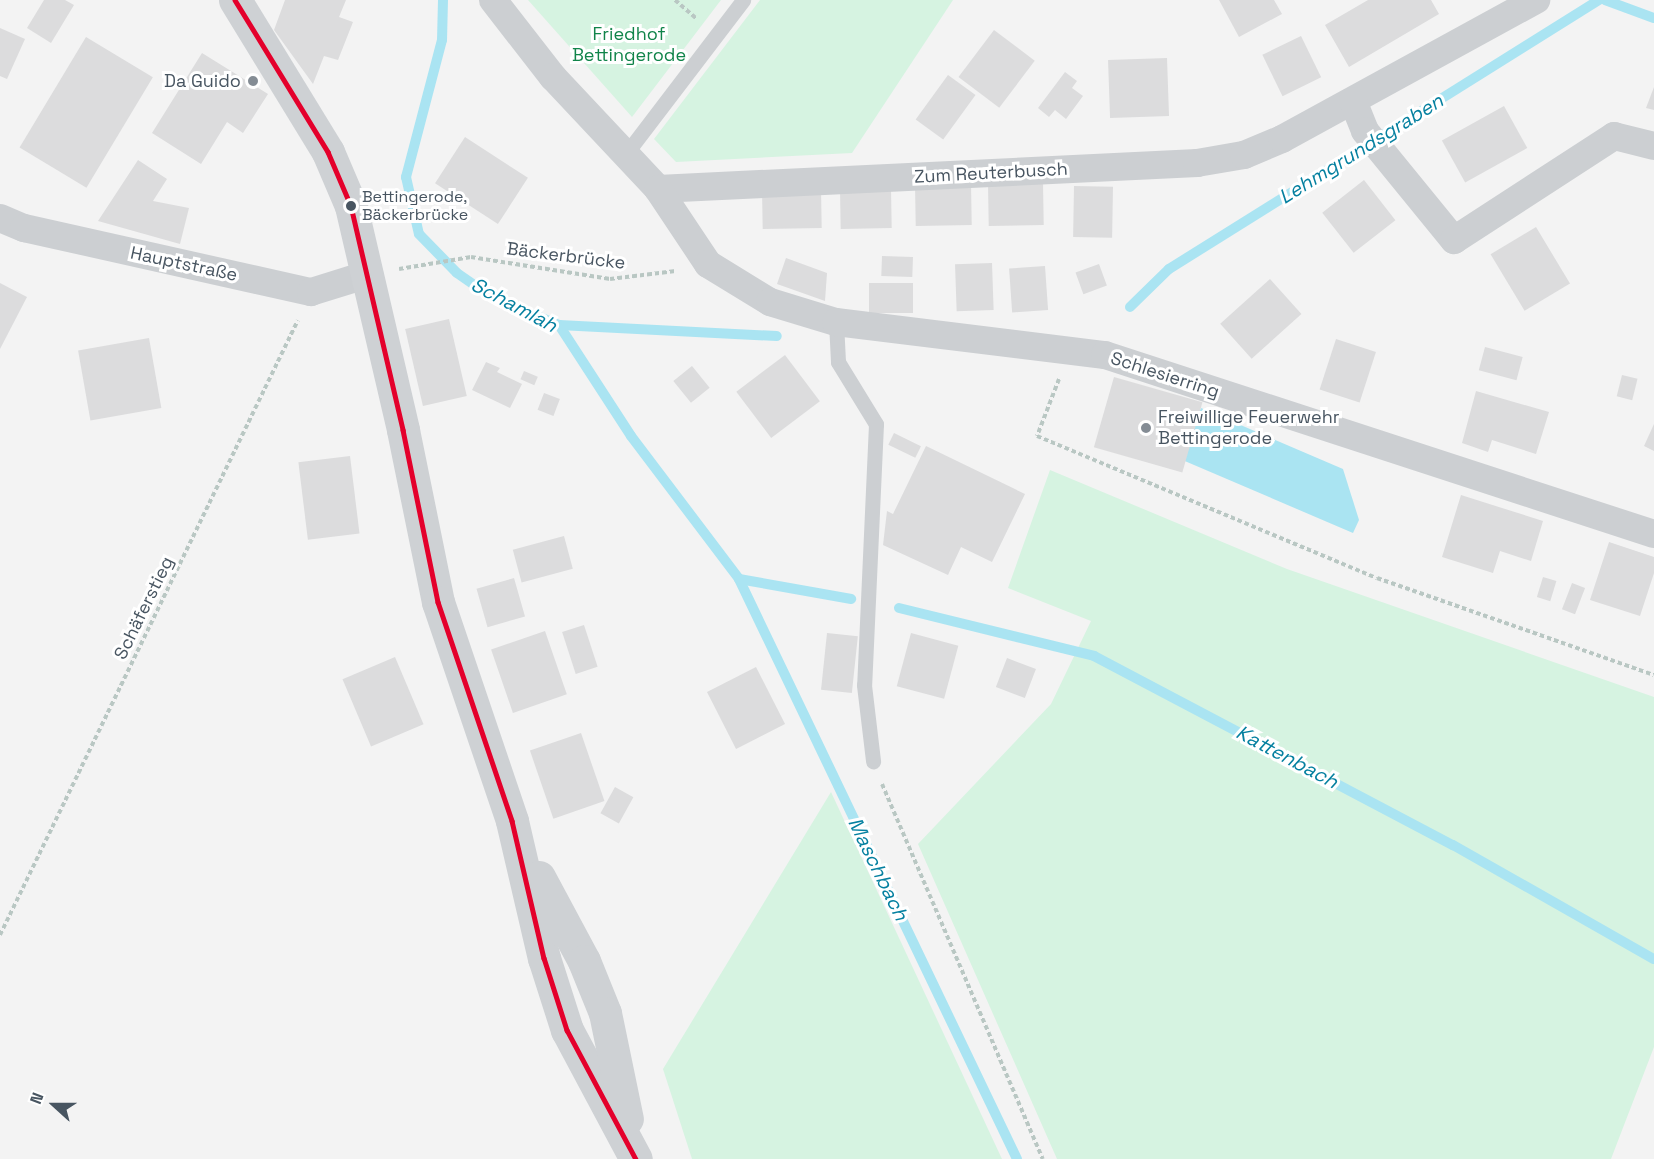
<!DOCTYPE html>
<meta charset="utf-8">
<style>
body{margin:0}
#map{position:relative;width:1654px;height:1159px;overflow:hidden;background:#f3f3f3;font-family:"Space Grotesk",sans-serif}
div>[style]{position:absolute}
.green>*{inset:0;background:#d6f3e1}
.water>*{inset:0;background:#aae4f2}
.stream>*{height:10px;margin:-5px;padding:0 5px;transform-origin:5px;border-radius:5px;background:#aae4f2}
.building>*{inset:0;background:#dcdcdd;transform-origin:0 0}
.path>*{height:4px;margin-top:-2px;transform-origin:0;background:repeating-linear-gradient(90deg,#b9c7c3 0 4.5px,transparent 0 7.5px)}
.lane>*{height:15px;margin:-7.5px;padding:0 7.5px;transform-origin:7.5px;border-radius:7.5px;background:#cccfd2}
.street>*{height:28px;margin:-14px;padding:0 14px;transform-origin:14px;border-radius:14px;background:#cccfd2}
.secondary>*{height:33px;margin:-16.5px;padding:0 16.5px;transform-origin:16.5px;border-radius:16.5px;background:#ced1d4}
.bus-1>*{height:4.5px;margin:-2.25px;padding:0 2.25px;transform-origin:2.25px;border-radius:2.25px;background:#e4002b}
.dots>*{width:16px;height:16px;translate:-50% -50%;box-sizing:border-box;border:3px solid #fff;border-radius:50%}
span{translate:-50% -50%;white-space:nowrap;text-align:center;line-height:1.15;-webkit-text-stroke:6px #fff;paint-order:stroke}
.bus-label{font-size:16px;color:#485561}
.left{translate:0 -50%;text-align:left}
.park-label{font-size:18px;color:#11844a}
.poi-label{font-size:18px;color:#485561}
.right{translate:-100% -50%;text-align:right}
.street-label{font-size:18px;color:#485561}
.water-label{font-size:20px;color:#0580a0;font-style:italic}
.north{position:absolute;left:24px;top:1075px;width:60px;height:60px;-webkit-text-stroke:4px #fff;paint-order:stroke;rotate:291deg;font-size:16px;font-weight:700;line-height:24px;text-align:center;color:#485561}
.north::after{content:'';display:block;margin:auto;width:21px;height:27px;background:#485561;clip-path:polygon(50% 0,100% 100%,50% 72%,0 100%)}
</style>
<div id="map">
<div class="green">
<i style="clip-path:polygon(528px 0,721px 0,632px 117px)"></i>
<i style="clip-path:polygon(760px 0,953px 0,852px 153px,676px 162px,654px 139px)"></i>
<i style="clip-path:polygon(1050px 470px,1287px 569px,1654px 697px,1654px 1047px,1611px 1159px,1057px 1159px,918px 844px,1051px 704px,1091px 621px,1008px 588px)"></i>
<i style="clip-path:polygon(831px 792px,1002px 1159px,692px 1159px,663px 1069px)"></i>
</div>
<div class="water">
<i style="clip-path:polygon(1201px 408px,1343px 469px,1359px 520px,1353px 533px,1180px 459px)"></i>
</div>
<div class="stream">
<i style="left:443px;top:0;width:40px;rotate:91.4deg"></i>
<i style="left:442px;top:40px;width:142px;rotate:104.7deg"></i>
<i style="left:406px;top:177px;width:58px;rotate:77.2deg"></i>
<i style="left:419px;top:234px;width:54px;rotate:45.7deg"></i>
<i style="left:457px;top:273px;width:44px;rotate:34.8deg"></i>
<i style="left:493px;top:298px;width:71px;rotate:22.2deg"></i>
<i style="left:559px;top:325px;width:132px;rotate:57deg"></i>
<i style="left:631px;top:436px;width:179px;rotate:52.9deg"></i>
<i style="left:739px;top:579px;width:643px;rotate:64.39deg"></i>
<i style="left:1605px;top:0;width:52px;rotate:20.2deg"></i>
<i style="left:1130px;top:307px;width:54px;rotate:-44.3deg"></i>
<i style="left:1169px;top:269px;width:507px;rotate:-32.03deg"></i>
<i style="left:559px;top:325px;width:218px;rotate:2.9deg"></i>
<i style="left:739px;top:579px;width:114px;rotate:10.1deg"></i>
<i style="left:899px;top:608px;width:201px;rotate:13.8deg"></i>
<i style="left:1094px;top:656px;width:406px;rotate:27.8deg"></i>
<i style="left:1453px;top:845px;width:231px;rotate:29.6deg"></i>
</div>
<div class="building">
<i style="clip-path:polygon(44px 0,65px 0,74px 5px,51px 43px,27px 28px)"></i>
<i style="clip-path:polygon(285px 0,346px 0,339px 17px,353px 22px,338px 60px,324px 56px,313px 84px,274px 30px)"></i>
<i style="clip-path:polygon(1219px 0,1274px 0,1282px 14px,1239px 37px)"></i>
<i style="clip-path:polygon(1368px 0,1431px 0,1439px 14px,1349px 67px,1325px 25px)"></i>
<i style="clip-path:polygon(0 28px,25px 39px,7px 79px,0 76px)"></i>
<i style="left:994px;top:30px;width:51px;height:59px;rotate:37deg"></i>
<i style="left:1301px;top:36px;width:46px;height:43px;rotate:64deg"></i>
<i style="left:86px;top:37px;width:78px;height:129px;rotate:31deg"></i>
<i style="clip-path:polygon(202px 53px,268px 94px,243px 133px,227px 122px,201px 164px,152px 133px)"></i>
<i style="left:1167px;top:58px;width:58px;height:59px;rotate:88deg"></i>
<i style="clip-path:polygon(1065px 72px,1077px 81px,1072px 88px,1083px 96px,1066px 119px,1055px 110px,1049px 117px,1038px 108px)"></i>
<i style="left:948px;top:75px;width:34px;height:55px;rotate:36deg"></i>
<i style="clip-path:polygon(1654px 87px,1654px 110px,1646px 108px)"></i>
<i style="left:1504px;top:106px;width:48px;height:71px;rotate:61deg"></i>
<i style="left:465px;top:137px;width:75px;height:55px;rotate:33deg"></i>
<i style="clip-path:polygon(138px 160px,167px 179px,153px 201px,189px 208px,180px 244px,98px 221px)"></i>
<i style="left:1364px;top:180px;width:51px;height:53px;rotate:52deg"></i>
<i style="left:971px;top:183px;width:42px;height:56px;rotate:89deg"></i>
<i style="left:1043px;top:183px;width:42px;height:55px;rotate:89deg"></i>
<i style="left:1074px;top:186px;width:39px;height:51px;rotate:1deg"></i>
<i style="left:821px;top:188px;width:40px;height:59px;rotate:89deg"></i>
<i style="left:891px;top:188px;width:40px;height:51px;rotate:89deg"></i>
<i style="left:1536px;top:227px;width:66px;height:53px;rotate:59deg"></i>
<i style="left:882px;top:256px;width:31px;height:20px;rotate:2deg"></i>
<i style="clip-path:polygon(786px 258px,827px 273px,825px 301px,777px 284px)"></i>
<i style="left:992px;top:263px;width:47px;height:37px;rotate:88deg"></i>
<i style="left:1099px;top:264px;width:23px;height:25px;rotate:70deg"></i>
<i style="left:1045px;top:266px;width:44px;height:36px;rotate:86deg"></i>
<i style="left:1270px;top:279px;width:47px;height:67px;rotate:48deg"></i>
<i style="clip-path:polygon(0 283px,27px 297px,0 349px)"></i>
<i style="left:869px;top:283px;width:44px;height:30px"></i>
<i style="left:449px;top:319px;width:79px;height:45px;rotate:77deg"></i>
<i style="left:149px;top:338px;width:71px;height:72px;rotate:80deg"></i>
<i style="left:1336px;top:339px;width:42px;height:53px;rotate:18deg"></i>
<i style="left:1485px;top:347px;width:39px;height:24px;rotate:15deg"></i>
<i style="left:785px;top:355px;width:58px;height:61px;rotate:53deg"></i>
<i style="clip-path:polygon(486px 362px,500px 368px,497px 372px,522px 384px,510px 408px,472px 390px)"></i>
<i style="left:692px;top:366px;width:28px;height:24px;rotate:51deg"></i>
<i style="left:524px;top:371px;width:15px;height:9px;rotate:23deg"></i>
<i style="left:1622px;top:375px;width:16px;height:22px;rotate:14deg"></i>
<i style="left:1114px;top:377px;width:92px;height:73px;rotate:16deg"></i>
<i style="clip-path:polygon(1476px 391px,1549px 412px,1536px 454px,1492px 440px,1488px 452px,1462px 443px)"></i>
<i style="left:544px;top:393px;width:17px;height:18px;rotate:21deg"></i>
<i style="clip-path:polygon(1654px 424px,1654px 451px,1644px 446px)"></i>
<i style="left:894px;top:433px;width:30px;height:13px;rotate:26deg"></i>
<i style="clip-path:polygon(926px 446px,1025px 494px,992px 562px,961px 547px,948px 575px,883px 545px,887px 511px,893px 514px)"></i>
<i style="left:350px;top:456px;width:78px;height:52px;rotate:83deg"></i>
<i style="clip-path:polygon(1461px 495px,1543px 521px,1531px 561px,1500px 551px,1493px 573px,1442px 557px)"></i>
<i style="left:564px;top:536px;width:34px;height:53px;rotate:75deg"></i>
<i style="clip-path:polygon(1609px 542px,1654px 557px,1654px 573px,1640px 616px,1590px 600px)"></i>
<i style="left:1543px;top:577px;width:14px;height:21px;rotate:17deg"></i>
<i style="left:514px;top:578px;width:40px;height:39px;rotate:74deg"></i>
<i style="left:1572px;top:583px;width:14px;height:28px;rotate:21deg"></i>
<i style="left:584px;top:625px;width:44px;height:23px;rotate:72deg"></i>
<i style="left:545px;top:631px;width:67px;height:57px;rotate:71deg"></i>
<i style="left:827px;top:633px;width:31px;height:57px;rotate:6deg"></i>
<i style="left:911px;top:633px;width:49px;height:55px;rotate:15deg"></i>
<i style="left:395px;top:657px;width:73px;height:57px;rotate:67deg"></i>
<i style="left:1007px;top:658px;width:31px;height:31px;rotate:21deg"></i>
<i style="left:756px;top:667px;width:64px;height:55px;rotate:63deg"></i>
<i style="left:581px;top:733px;width:72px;height:54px;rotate:71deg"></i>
<i style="left:615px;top:787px;width:21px;height:30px;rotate:29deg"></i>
</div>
<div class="path">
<i style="left:675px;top:0;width:29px;rotate:41deg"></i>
<i style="left:399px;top:269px;width:73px;rotate:-9.5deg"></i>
<i style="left:471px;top:257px;width:141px;rotate:9deg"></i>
<i style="left:610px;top:279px;width:66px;rotate:-6.9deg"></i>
<i style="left:1059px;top:379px;width:61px;rotate:111.1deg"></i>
<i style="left:1037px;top:436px;width:368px;rotate:22.7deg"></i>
<i style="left:1377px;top:578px;width:293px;rotate:19.3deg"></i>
<i style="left:882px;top:784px;width:408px;rotate:66.8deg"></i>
<i style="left:0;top:935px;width:683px;rotate:-64.15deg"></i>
</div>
<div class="lane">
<i style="left:625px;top:155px;width:195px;rotate:-52.7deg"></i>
<i style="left:836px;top:322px;width:40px;rotate:87.1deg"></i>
<i style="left:838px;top:362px;width:73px;rotate:58.5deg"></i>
<i style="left:876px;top:424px;width:261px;rotate:92.6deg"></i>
<i style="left:864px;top:685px;width:77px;rotate:83.2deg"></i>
</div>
<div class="street">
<i style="left:493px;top:0;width:98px;rotate:52.1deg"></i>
<i style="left:553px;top:77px;width:154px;rotate:46.8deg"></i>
<i style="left:658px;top:189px;width:540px;rotate:-2.76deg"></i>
<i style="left:1197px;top:163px;width:48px;rotate:-9.7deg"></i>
<i style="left:1244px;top:155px;width:41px;rotate:-22.8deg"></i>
<i style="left:1282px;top:139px;width:290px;rotate:-28.7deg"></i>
<i style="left:1353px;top:101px;width:32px;rotate:68deg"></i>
<i style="left:1365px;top:131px;width:141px;rotate:50.8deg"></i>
<i style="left:1454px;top:240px;width:191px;rotate:-33deg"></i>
<i style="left:1614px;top:136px;width:41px;rotate:14deg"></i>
<i style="left:658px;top:189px;width:90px;rotate:56.3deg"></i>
<i style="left:708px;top:264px;width:73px;rotate:31.5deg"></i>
<i style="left:770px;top:302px;width:69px;rotate:16.9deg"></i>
<i style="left:836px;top:322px;width:271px;rotate:7deg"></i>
<i style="left:1105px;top:355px;width:577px;rotate:18.06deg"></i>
<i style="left:0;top:218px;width:26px;rotate:23deg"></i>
<i style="left:24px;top:228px;width:294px;rotate:12.6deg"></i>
<i style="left:311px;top:292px;width:61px;rotate:-17.2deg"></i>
</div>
<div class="secondary">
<i style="left:235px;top:0;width:178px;rotate:58.5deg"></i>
<i style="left:328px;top:152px;width:59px;rotate:66.9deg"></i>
<i style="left:351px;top:206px;width:230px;rotate:76.9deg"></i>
<i style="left:403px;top:430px;width:176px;rotate:78.5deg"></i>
<i style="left:438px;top:602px;width:231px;rotate:71.3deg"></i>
<i style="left:512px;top:821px;width:141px;rotate:76.9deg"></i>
<i style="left:544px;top:958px;width:76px;rotate:72.3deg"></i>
<i style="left:567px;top:1030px;width:146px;rotate:61.9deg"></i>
<i style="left:539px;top:877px;width:95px;rotate:61.8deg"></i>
<i style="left:584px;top:961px;width:56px;rotate:68deg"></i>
<i style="left:605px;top:1013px;width:108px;rotate:78.3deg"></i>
</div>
<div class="bus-1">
<i style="left:235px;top:0;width:178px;rotate:58.5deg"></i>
<i style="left:328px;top:152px;width:59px;rotate:66.9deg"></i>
<i style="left:351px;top:206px;width:230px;rotate:76.9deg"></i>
<i style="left:403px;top:430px;width:176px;rotate:78.5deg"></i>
<i style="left:438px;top:602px;width:231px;rotate:71.3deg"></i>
<i style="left:512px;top:821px;width:141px;rotate:76.9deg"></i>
<i style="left:544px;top:958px;width:76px;rotate:72.3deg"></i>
<i style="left:567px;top:1030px;width:146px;rotate:61.9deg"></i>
</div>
<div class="dots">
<i style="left:253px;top:81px;background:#848c94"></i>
<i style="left:351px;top:206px;background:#485561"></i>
<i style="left:1146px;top:428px;background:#848c94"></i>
</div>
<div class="bus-label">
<span class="left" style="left:362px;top:206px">Bettingerode,<br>Bäckerbrücke</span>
</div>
<div class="park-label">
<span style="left:629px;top:45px">Friedhof<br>Bettingerode</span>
</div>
<div class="poi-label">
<span class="right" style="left:241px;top:81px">Da Guido</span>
<span class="left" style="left:1158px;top:428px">Freiwillige Feuerwehr<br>Bettingerode</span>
</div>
<div class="street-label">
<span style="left:991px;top:173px;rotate:-3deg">Zum Reuterbusch</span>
<span style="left:566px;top:256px;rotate:7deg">Bäckerbrücke</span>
<span style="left:184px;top:264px;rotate:12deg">Hauptstraße</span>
<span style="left:1165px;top:375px;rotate:18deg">Schlesierring</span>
<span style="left:144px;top:608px;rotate:-64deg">Schäferstieg</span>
</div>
<div class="water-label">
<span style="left:1361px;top:149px;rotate:-32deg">Lehmgrundsgraben</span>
<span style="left:514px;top:305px;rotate:28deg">Schamlah</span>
<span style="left:1287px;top:757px;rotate:28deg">Kattenbach</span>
<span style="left:878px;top:869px;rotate:64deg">Maschbach</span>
</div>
<div class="north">N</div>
</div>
